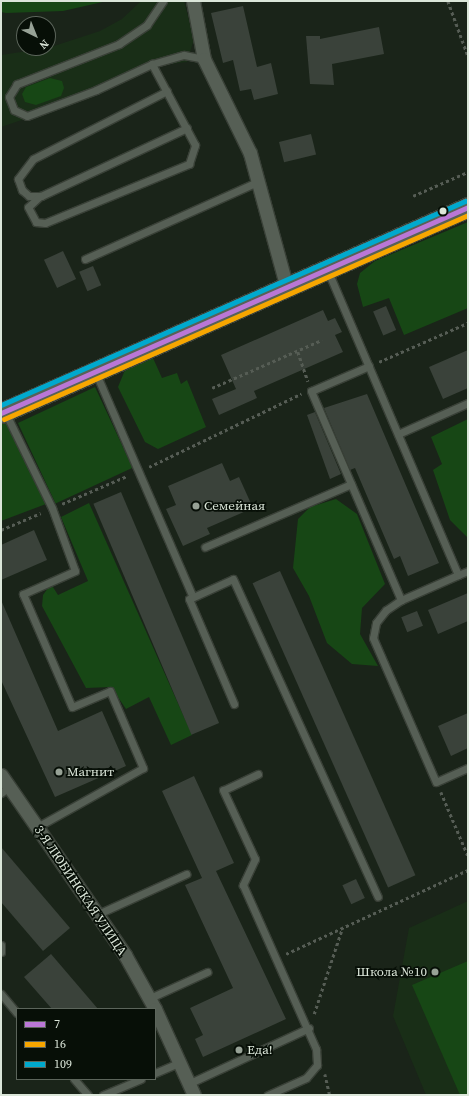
<!DOCTYPE html>
<meta charset="utf-8">
<style>
body{margin:0}
#map{position:relative;width:469px;height:1096px;overflow:hidden;background:#1a2419;font-family:"Source Serif 4",serif}
div>[style]{position:absolute}
.built>*{inset:0;background:#192e17}
.green>*{inset:0;background:#174715;transform-origin:0 0}
.building>*{inset:0;background:#3a423a;transform-origin:0 0}
.path>*{height:2.5px;margin-top:-1.25px;transform-origin:0;background:repeating-linear-gradient(90deg,#565d55 0 3px,transparent 0 6px)}
.roads{filter:drop-shadow(1px 0 #394037) drop-shadow(-1px 0 #394037) drop-shadow(0 1px #394037) drop-shadow(0 -1px #394037)}
.service>*{height:7px;margin:-3.5px;padding:0 3.5px;transform-origin:3.5px;border-radius:3.5px;background:#565f55}
.minor>*{height:13px;margin:-6.5px;padding:0 6.5px;transform-origin:6.5px;border-radius:6.5px;background:#565f55}
.secondary>*{height:19px;margin:-9.5px;padding:0 9.5px;transform-origin:9.5px;border-radius:9.5px;background:#576257}
.bus-1>*{height:5px;margin:-2.5px;padding:0 2.5px;transform-origin:2.5px;border-radius:2.5px;background:#ba77d6}
.bus-2>*{height:5px;margin:-2.5px;padding:0 2.5px;transform-origin:2.5px;border-radius:2.5px;background:#f7a600}
.bus-3>*{height:5px;margin:-2.5px;padding:0 2.5px;transform-origin:2.5px;border-radius:2.5px;background:#00a9ce}
.dots>*{width:11px;height:11px;translate:-50% -50%;box-sizing:border-box;border:2px solid #070f07;border-radius:50%}
span{translate:-50% -50%;white-space:nowrap;text-align:center;line-height:1.15;-webkit-text-stroke:3.5px #070f07;paint-order:stroke}
.poi-label{font-size:13px;color:#dbe6d9}
.left{translate:0 -50%;text-align:left}
.right{translate:-100% -50%;text-align:right}
.street-label{font-size:13px;color:#dbe6d9}
.frame{position:absolute;inset:0;border:2px solid #dbe6d9;pointer-events:none}
.legend{position:absolute;left:16px;top:1008px;width:140px;height:72px;box-sizing:border-box;background:#070f07;border:1px solid #5c655b;margin:0;padding:5px 7px;list-style:none;font-size:12px;color:#dbe6d9}
.legend li{display:flex;align-items:center;gap:8px;height:20px}
.legend b{width:20px;border:1px solid #5c655b}
.north{position:absolute;left:16px;top:16px;width:40px;height:40px;box-sizing:border-box;background:#070f07;border:1px solid #5c655b;border-radius:50%;rotate:137deg;font-size:11px;font-weight:700;line-height:16px;text-align:center;color:#dbe6d9}
.north::after{content:'';display:block;margin:auto;width:14px;height:18px;background:#97a296;clip-path:polygon(50% 0,100% 100%,50% 72%,0 100%)}
</style>
<div id="map">
<div class="built">
<i style="clip-path:polygon(141px 1px,184px 1px,194px 39px,187px 62px,162px 65px,78px 101px,1px 127px,1px 55px,48px 48px,100px 31px,122px 19px)"></i>
<i style="clip-path:polygon(468px 901px,468px 1095px,426px 1095px,393px 1016px,409px 928px)"></i>
</div>
<div class="green">
<i style="clip-path:polygon(1px 1px,107px 1px,63px 11px,6px 13px,1px 12px)"></i>
<i style="clip-path:polygon(50px 78px,62px 81px,64px 88px,61px 96px,36px 105px,25px 102px,22px 94px,26px 87px)"></i>
<i style="clip-path:polygon(468px 222px,468px 308px,404px 335px,389px 298px,363px 307px,357px 284px,360px 273px,375px 261px)"></i>
<i style="clip-path:polygon(153px 358px,162px 378px,177px 373px,181px 384px,187px 380px,206px 427px,158px 449px,145px 442px,118px 387px,125px 370px)"></i>
<i style="left:95px;top:387px;width:89px;height:85px;rotate:65deg"></i>
<i style="clip-path:polygon(468px 419px,468px 538px,450px 520px,433px 470px,442px 464px,431px 437px)"></i>
<i style="clip-path:polygon(5px 420px,46px 504px,1px 521px,1px 422px)"></i>
<i style="clip-path:polygon(336px 499px,357px 514px,385px 584px,362px 608px,360px 634px,378px 666px,352px 664px,327px 643px,309px 596px,293px 568px,298px 519px,310px 507px)"></i>
<i style="clip-path:polygon(89px 503px,192px 735px,171px 745px,149px 697px,126px 709px,111px 687px,86px 688px,42px 606px,43px 595px,51px 584px,58px 595px,88px 581px,61px 517px)"></i>
<i style="clip-path:polygon(468px 961px,468px 1095px,460px 1095px,412px 985px)"></i>
</div>
<div class="building">
<i style="clip-path:polygon(243px 6px,257px 67px,271px 63px,278px 94px,254px 100px,251px 89px,240px 91px,233px 60px,223px 63px,211px 13px)"></i>
<i style="clip-path:polygon(379px 27px,384px 54px,332px 64px,334px 85px,310px 84px,306px 36px,320px 36px,320px 39px)"></i>
<i style="left:311px;top:134px;width:21px;height:33px;rotate:76deg"></i>
<i style="left:63px;top:251px;width:31px;height:21px;rotate:65deg"></i>
<i style="left:93px;top:266px;width:21px;height:15px;rotate:67deg"></i>
<i style="left:386px;top:306px;width:26px;height:14px;rotate:67deg"></i>
<i style="clip-path:polygon(323px 310px,328px 321px,335px 318px,342px 332px,335px 335px,343px 352px,254px 391px,257px 398px,219px 415px,212px 399px,236px 389px,221px 355px)"></i>
<i style="clip-path:polygon(468px 350px,468px 388px,443px 399px,429px 367px)"></i>
<i style="clip-path:polygon(367px 394px,439px 563px,408px 576px,400px 556px,394px 559px,355px 468px,350px 470px,324px 408px)"></i>
<i style="clip-path:polygon(315px 412px,341px 474px,330px 479px,307px 415px)"></i>
<i style="clip-path:polygon(222px 463px,230px 481px,239px 477px,253px 508px,207px 528px,210px 534px,183px 546px,166px 509px,176px 505px,168px 486px)"></i>
<i style="left:121px;top:492px;width:251px;height:30px;rotate:67deg"></i>
<i style="clip-path:polygon(34px 530px,47px 560px,1px 580px,1px 545px)"></i>
<i style="left:280px;top:571px;width:333px;height:30px;rotate:66deg"></i>
<i style="clip-path:polygon(468px 593px,468px 621px,438px 634px,428px 610px)"></i>
<i style="clip-path:polygon(1px 600px,58px 731px,102px 711px,126px 766px,55px 797px,1px 680px)"></i>
<i style="left:417px;top:611px;width:16px;height:17px;rotate:68deg"></i>
<i style="clip-path:polygon(468px 713px,468px 748px,451px 756px,438px 726px)"></i>
<i style="clip-path:polygon(194px 776px,234px 863px,216px 871px,286px 1019px,203px 1057px,195px 1039px,203px 1035px,190px 1008px,233px 988px,185px 885px,202px 878px,162px 791px)"></i>
<i style="clip-path:polygon(1px 847px,70px 928px,43px 951px,1px 902px)"></i>
<i style="left:356px;top:879px;width:21px;height:15px;rotate:65deg"></i>
<i style="clip-path:polygon(51px 954px,98px 1009px,52px 1009px,24px 977px)"></i>
</div>
<div class="path">
<i style="left:448px;top:1px;width:59px;rotate:70deg"></i>
<i style="left:413px;top:196px;width:60px;rotate:-23.6deg"></i>
<i style="left:298px;top:352px;width:31px;rotate:71deg"></i>
<i style="left:379px;top:362px;width:97px;rotate:-23.7deg"></i>
<i style="left:212px;top:388px;width:120px;rotate:-23.6deg"></i>
<i style="left:149px;top:467px;width:169px;rotate:-25.7deg"></i>
<i style="left:62px;top:504px;width:71px;rotate:-23.3deg"></i>
<i style="left:1px;top:530px;width:43px;rotate:-23deg"></i>
<i style="left:441px;top:792px;width:69px;rotate:67.1deg"></i>
<i style="left:286px;top:954px;width:200px;rotate:-24.8deg"></i>
<i style="left:314px;top:1014px;width:89px;rotate:-71.8deg"></i>
<i style="left:325px;top:1074px;width:22px;rotate:77deg"></i>
</div>
<div class="roads">
<div class="service">
<i style="left:163px;top:1px;width:29px;rotate:124deg"></i>
<i style="left:147px;top:25px;width:34px;rotate:146deg"></i>
<i style="left:119px;top:44px;width:110px;rotate:158.6deg"></i>
<i style="left:17px;top:84px;width:15px;rotate:122deg"></i>
<i style="left:9px;top:97px;width:14px;rotate:69deg"></i>
<i style="left:14px;top:110px;width:14px;rotate:25deg"></i>
<i style="left:27px;top:116px;width:74px;rotate:-20.6deg"></i>
<i style="left:96px;top:90px;width:62px;rotate:-24.9deg"></i>
<i style="left:152px;top:64px;width:33px;rotate:-16deg"></i>
<i style="left:184px;top:55px;width:20px;rotate:11deg"></i>
<i style="left:167px;top:91px;width:150px;rotate:153.1deg"></i>
<i style="left:33px;top:159px;width:25px;rotate:127deg"></i>
<i style="left:18px;top:179px;width:12px;rotate:70deg"></i>
<i style="left:22px;top:190px;width:9px;rotate:41deg"></i>
<i style="left:29px;top:196px;width:12px"></i>
<i style="left:41px;top:196px;width:161px;rotate:-25deg"></i>
<i style="left:40px;top:196px;width:16px;rotate:137deg"></i>
<i style="left:28px;top:207px;width:17px;rotate:62deg"></i>
<i style="left:36px;top:222px;width:9px;rotate:6deg"></i>
<i style="left:45px;top:223px;width:156px;rotate:-22.3deg"></i>
<i style="left:189px;top:164px;width:20px;rotate:-72deg"></i>
<i style="left:195px;top:145px;width:92px;rotate:-118deg"></i>
<i style="left:85px;top:259px;width:188px;rotate:-24.1deg"></i>
<i style="left:327px;top:269px;width:333px;rotate:66.8deg"></i>
<i style="left:458px;top:575px;width:62px;rotate:156.3deg"></i>
<i style="left:401px;top:600px;width:18px;rotate:146deg"></i>
<i style="left:386px;top:610px;width:16px;rotate:128deg"></i>
<i style="left:376px;top:623px;width:15px;rotate:101deg"></i>
<i style="left:373px;top:638px;width:157px;rotate:66.4deg"></i>
<i style="left:436px;top:782px;width:35px;rotate:-24deg"></i>
<i style="left:369px;top:366px;width:63px;rotate:156.7deg"></i>
<i style="left:311px;top:391px;width:228px;rotate:66.7deg"></i>
<i style="left:95px;top:371px;width:246px;rotate:66.6deg"></i>
<i style="left:5px;top:412px;width:107px;rotate:63.9deg"></i>
<i style="left:52px;top:508px;width:67px;rotate:69.9deg"></i>
<i style="left:75px;top:571px;width:57px;rotate:156.1deg"></i>
<i style="left:23px;top:594px;width:123px;rotate:66.6deg"></i>
<i style="left:72px;top:707px;width:41px;rotate:-22.8deg"></i>
<i style="left:110px;top:691px;width:84px;rotate:66.8deg"></i>
<i style="left:143px;top:768px;width:121px;rotate:150.9deg"></i>
<i style="left:398px;top:434px;width:77px;rotate:-23.9deg"></i>
<i style="left:205px;top:547px;width:159px;rotate:-23.3deg"></i>
<i style="left:458px;top:575px;width:11px;rotate:-22deg"></i>
<i style="left:234px;top:704px;width:114px;rotate:-113.2deg"></i>
<i style="left:189px;top:599px;width:48px;rotate:-24.4deg"></i>
<i style="left:233px;top:579px;width:349px;rotate:65.5deg"></i>
<i style="left:258px;top:774px;width:38px;rotate:155deg"></i>
<i style="left:223px;top:790px;width:76px;rotate:65.1deg"></i>
<i style="left:255px;top:859px;width:29px;rotate:115deg"></i>
<i style="left:243px;top:885px;width:180px;rotate:66deg"></i>
<i style="left:316px;top:1049px;width:16px;rotate:86deg"></i>
<i style="left:317px;top:1065px;width:17px;rotate:130deg"></i>
<i style="left:306px;top:1078px;width:42px;rotate:155.9deg"></i>
<i style="left:1px;top:793px;width:10px;rotate:-37deg"></i>
<i style="left:98px;top:914px;width:97px;rotate:-24.4deg"></i>
<i style="left:1px;top:945px;width:7px;rotate:90deg"></i>
<i style="left:1px;top:994px;width:25px;rotate:50deg"></i>
<i style="left:150px;top:998px;width:63px;rotate:-24.5deg"></i>
<i style="left:155px;top:1073px;width:28px;rotate:-23deg"></i>
<i style="left:74px;top:1079px;width:21px;rotate:49deg"></i>
<i style="left:190px;top:1083px;width:131px;rotate:-24.8deg"></i>
<i style="left:103px;top:1095px;width:41px;rotate:-22.8deg"></i>
</div>
<div class="minor">
<i style="left:193px;top:1px;width:59px;rotate:79.3deg"></i>
<i style="left:204px;top:59px;width:105px;rotate:63.9deg"></i>
<i style="left:250px;top:153px;width:140px;rotate:74.7deg"></i>
<i style="left:1px;top:775px;width:219px;rotate:55.4deg"></i>
<i style="left:125px;top:955px;width:62px;rotate:60.9deg"></i>
<i style="left:155px;top:1009px;width:94px;rotate:65.6deg"></i>
</div>
<div class="secondary">
<i style="left:1px;top:413px;width:510px;rotate:-23.8deg"></i>
</div>
</div>
<div class="bus-1">
<i style="left:1px;top:413px;width:510px;rotate:-23.8deg"></i>
</div>
<div class="bus-2">
<i style="left:4px;top:419px;width:507px;rotate:-23.73deg"></i>
</div>
<div class="bus-3">
<i style="left:1px;top:405px;width:507px;rotate:-23.73deg"></i>
</div>
<div class="dots">
<i style="left:443px;top:211px;background:#dbe6d9"></i>
<i style="left:196px;top:506px;background:#97a296"></i>
<i style="left:59px;top:772px;background:#97a296"></i>
<i style="left:435px;top:972px;background:#97a296"></i>
<i style="left:239px;top:1050px;background:#97a296"></i>
</div>
<div class="poi-label">
<span class="left" style="left:204px;top:506px">Семейная</span>
<span class="left" style="left:67px;top:772px">Магнит</span>
<span class="right" style="left:427px;top:972px">Школа №10</span>
<span class="left" style="left:247px;top:1050px">Еда!</span>
</div>
<div class="street-label">
<span style="left:80px;top:891px;rotate:56deg">3-Я ЛЮБИНСКАЯ УЛИЦА</span>
</div>
<div class="frame"></div>
<ul class="legend">
<li><b style="height:5px;background:#ba77d6"></b>7</li>
<li><b style="height:5px;background:#f7a600"></b>16</li>
<li><b style="height:5px;background:#00a9ce"></b>109</li>
</ul>
<div class="north">N</div>
</div>
